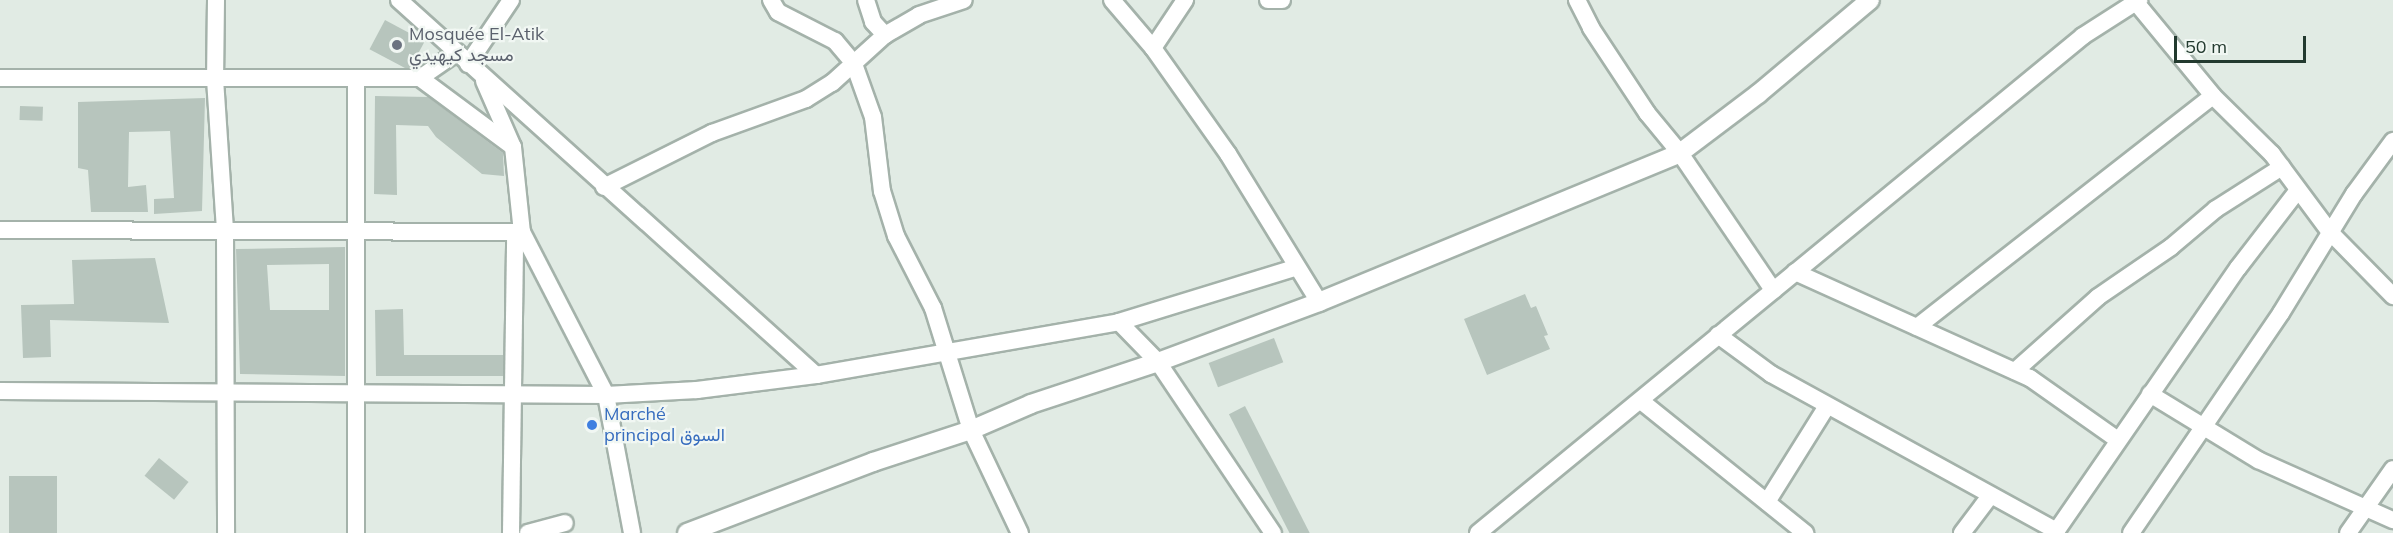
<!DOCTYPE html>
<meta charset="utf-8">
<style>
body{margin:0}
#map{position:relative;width:2393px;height:533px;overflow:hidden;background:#e1ebe4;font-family:Mulish,Vazirmatn,sans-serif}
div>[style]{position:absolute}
.building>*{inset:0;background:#b7c5bd;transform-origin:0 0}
.roads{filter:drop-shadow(2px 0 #a4b2aa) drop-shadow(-2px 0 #a4b2aa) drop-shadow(0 2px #a4b2aa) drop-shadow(0 -2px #a4b2aa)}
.minor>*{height:16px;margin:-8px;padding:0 8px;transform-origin:8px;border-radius:8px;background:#fff}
.tertiary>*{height:18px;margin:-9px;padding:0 9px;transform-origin:9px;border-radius:9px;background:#fff}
.dots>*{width:16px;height:16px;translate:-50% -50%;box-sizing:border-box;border:3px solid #f1f7f3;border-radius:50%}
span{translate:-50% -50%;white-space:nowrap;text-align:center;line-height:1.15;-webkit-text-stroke:4.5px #f1f7f3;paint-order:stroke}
.worship-label{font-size:18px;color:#5b616d}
.left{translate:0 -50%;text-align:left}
.shop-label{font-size:18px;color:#366cbe}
.scale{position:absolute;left:2174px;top:36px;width:132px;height:27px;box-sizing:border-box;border:3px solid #233a2f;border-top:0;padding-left:8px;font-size:18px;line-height:21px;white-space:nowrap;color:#233a2f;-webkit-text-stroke:4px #f1f7f3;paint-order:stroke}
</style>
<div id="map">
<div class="building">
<i style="left:385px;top:20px;width:45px;height:33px;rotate:28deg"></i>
<i style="clip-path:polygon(375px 96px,428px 97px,503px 153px,504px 176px,482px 174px,436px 137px,428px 126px,396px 125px,397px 195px,374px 194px)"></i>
<i style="clip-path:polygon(205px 98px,202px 211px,154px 214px,154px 199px,174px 198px,170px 131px,129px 132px,128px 187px,146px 185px,148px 212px,91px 212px,88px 170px,78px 168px,78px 102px)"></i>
<i style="left:20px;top:106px;width:23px;height:14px;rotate:2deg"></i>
<i style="clip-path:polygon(evenodd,345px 247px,345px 376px,240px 374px,236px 249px,345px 247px,329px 264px,329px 310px,270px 310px,267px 265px,329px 264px)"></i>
<i style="clip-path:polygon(155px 258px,169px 323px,50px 320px,51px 357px,23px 358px,21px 305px,74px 304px,72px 260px)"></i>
<i style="clip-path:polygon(1525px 294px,1531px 308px,1536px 306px,1548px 335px,1544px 336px,1550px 349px,1487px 375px,1464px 319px)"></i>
<i style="clip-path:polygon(403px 309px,404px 355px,503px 355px,503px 376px,376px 376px,375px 310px)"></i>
<i style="left:1274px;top:338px;width:26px;height:70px;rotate:69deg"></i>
<i style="left:1245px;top:406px;width:143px;height:18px;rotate:63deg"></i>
<i style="left:159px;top:458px;width:38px;height:23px;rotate:39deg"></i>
<i style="left:9px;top:476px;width:48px;height:57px"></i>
</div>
<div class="roads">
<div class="minor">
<i style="left:216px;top:0;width:79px;rotate:90.7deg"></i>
<i style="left:215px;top:79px;width:152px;rotate:86.2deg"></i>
<i style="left:225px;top:231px;width:302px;rotate:89.8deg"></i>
<i style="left:399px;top:0;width:561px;rotate:41.96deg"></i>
<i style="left:771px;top:0;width:14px;rotate:60deg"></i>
<i style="left:778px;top:12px;width:64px;rotate:27deg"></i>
<i style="left:835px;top:41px;width:30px;rotate:50deg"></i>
<i style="left:854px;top:64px;width:56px;rotate:70.3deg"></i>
<i style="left:873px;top:117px;width:75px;rotate:83.1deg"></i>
<i style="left:882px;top:191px;width:47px;rotate:72.7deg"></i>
<i style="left:896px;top:236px;width:81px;rotate:62.8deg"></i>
<i style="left:933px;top:308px;width:128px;rotate:72.7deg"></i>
<i style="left:971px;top:430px;width:114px;rotate:64.6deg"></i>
<i style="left:866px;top:0;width:23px;rotate:72deg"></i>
<i style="left:873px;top:22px;width:18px;rotate:47deg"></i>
<i style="left:1112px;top:0;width:63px;rotate:49.5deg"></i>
<i style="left:1153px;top:48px;width:130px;rotate:54.7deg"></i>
<i style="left:1228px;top:154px;width:174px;rotate:58.4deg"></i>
<i style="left:1268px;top:0;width:14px"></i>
<i style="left:1577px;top:0;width:31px;rotate:63deg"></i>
<i style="left:1591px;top:28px;width:102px;rotate:56.6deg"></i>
<i style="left:1647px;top:113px;width:52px;rotate:50.5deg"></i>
<i style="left:1680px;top:153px;width:166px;rotate:55.8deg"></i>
<i style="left:2134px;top:0;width:124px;rotate:50.5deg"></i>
<i style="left:2213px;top:96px;width:83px;rotate:44.5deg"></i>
<i style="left:2272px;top:154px;width:97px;rotate:53.4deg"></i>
<i style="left:2330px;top:232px;width:90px;rotate:45.5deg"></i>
<i style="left:1153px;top:48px;width:58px;rotate:-56.3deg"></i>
<i style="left:468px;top:64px;width:77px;rotate:-56.1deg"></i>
<i style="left:0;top:78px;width:420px"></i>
<i style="left:420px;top:78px;width:44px;rotate:-34.8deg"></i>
<i style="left:356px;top:78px;width:455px;rotate:90deg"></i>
<i style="left:420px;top:78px;width:116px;rotate:36.6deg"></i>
<i style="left:484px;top:81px;width:72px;rotate:66.3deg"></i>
<i style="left:513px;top:147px;width:85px;rotate:84deg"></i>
<i style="left:522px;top:232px;width:183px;rotate:62.7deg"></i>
<i style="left:606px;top:395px;width:140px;rotate:79.3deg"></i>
<i style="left:604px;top:187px;width:121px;rotate:-26.6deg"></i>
<i style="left:712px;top:133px;width:100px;rotate:-19.9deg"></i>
<i style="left:806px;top:99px;width:31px;rotate:-32deg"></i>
<i style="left:832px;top:83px;width:72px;rotate:-42.2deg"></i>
<i style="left:885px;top:35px;width:39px;rotate:-30deg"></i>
<i style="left:919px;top:15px;width:47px;rotate:-18.4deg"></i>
<i style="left:0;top:230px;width:522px;rotate:0.22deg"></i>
<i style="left:1795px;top:272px;width:258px;rotate:24.3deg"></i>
<i style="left:2030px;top:378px;width:108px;rotate:35.2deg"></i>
<i style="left:1119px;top:322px;width:184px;rotate:-17.1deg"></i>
<i style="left:1917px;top:327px;width:375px;rotate:-38deg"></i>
<i style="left:1718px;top:335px;width:66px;rotate:36.3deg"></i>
<i style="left:1771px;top:374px;width:326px;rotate:28.8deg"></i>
<i style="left:2015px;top:371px;width:111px;rotate:-41.7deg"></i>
<i style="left:2098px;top:297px;width:88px;rotate:-34.4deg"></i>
<i style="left:2171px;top:247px;width:59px;rotate:-40.2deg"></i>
<i style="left:2216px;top:209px;width:78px;rotate:-32.5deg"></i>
<i style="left:0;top:391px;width:606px;rotate:0.38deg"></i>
<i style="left:606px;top:395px;width:91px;rotate:-3.1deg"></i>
<i style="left:697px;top:390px;width:120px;rotate:-7.2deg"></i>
<i style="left:816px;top:375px;width:308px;rotate:-9.9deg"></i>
<i style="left:1119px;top:322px;width:56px;rotate:45.7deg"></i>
<i style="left:1158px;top:362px;width:206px;rotate:56.1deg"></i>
<i style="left:2150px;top:394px;width:127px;rotate:31.4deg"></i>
<i style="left:2258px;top:460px;width:148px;rotate:24deg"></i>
<i style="left:1641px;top:401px;width:211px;rotate:38.8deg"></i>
<i style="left:1767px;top:502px;width:113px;rotate:-58deg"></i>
<i style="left:511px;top:533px;width:300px;rotate:-89.2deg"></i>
<i style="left:528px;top:533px;width:38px;rotate:-15deg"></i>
<i style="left:1478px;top:533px;width:783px;rotate:-39.4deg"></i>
<i style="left:2083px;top:36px;width:67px;rotate:-32.7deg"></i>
<i style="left:1962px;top:533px;width:46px;rotate:-52.9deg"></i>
<i style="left:2055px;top:533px;width:322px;rotate:-55.4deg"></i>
<i style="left:2238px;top:268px;width:98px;rotate:-52.4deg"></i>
<i style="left:2131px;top:533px;width:266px;rotate:-55.7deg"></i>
<i style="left:2281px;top:313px;width:140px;rotate:-58.5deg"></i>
<i style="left:2354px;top:194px;width:66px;rotate:-53.7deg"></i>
<i style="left:2348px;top:533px;width:78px;rotate:-54.9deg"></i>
</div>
<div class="tertiary">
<i style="left:687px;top:533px;width:199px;rotate:-20.9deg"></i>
<i style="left:873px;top:462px;width:103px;rotate:-18.1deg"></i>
<i style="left:971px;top:430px;width:65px;rotate:-23.4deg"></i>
<i style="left:1031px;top:404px;width:134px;rotate:-18.3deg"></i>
<i style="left:1158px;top:362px;width:172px;rotate:-20.4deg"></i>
<i style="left:1319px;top:302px;width:391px;rotate:-22.4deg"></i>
<i style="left:1680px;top:153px;width:98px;rotate:-37.1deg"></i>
<i style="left:1758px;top:94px;width:146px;rotate:-40deg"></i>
</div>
</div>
<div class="dots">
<i style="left:397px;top:45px;background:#6b7280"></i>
<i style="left:592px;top:425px;background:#3f7fe0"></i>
</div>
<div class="worship-label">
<span class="left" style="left:409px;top:45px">Mosquée El-Atik<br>مسجد كيهيدي</span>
</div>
<div class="shop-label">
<span class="left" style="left:604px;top:425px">Marché<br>principal السوق</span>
</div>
<div class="scale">50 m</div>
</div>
